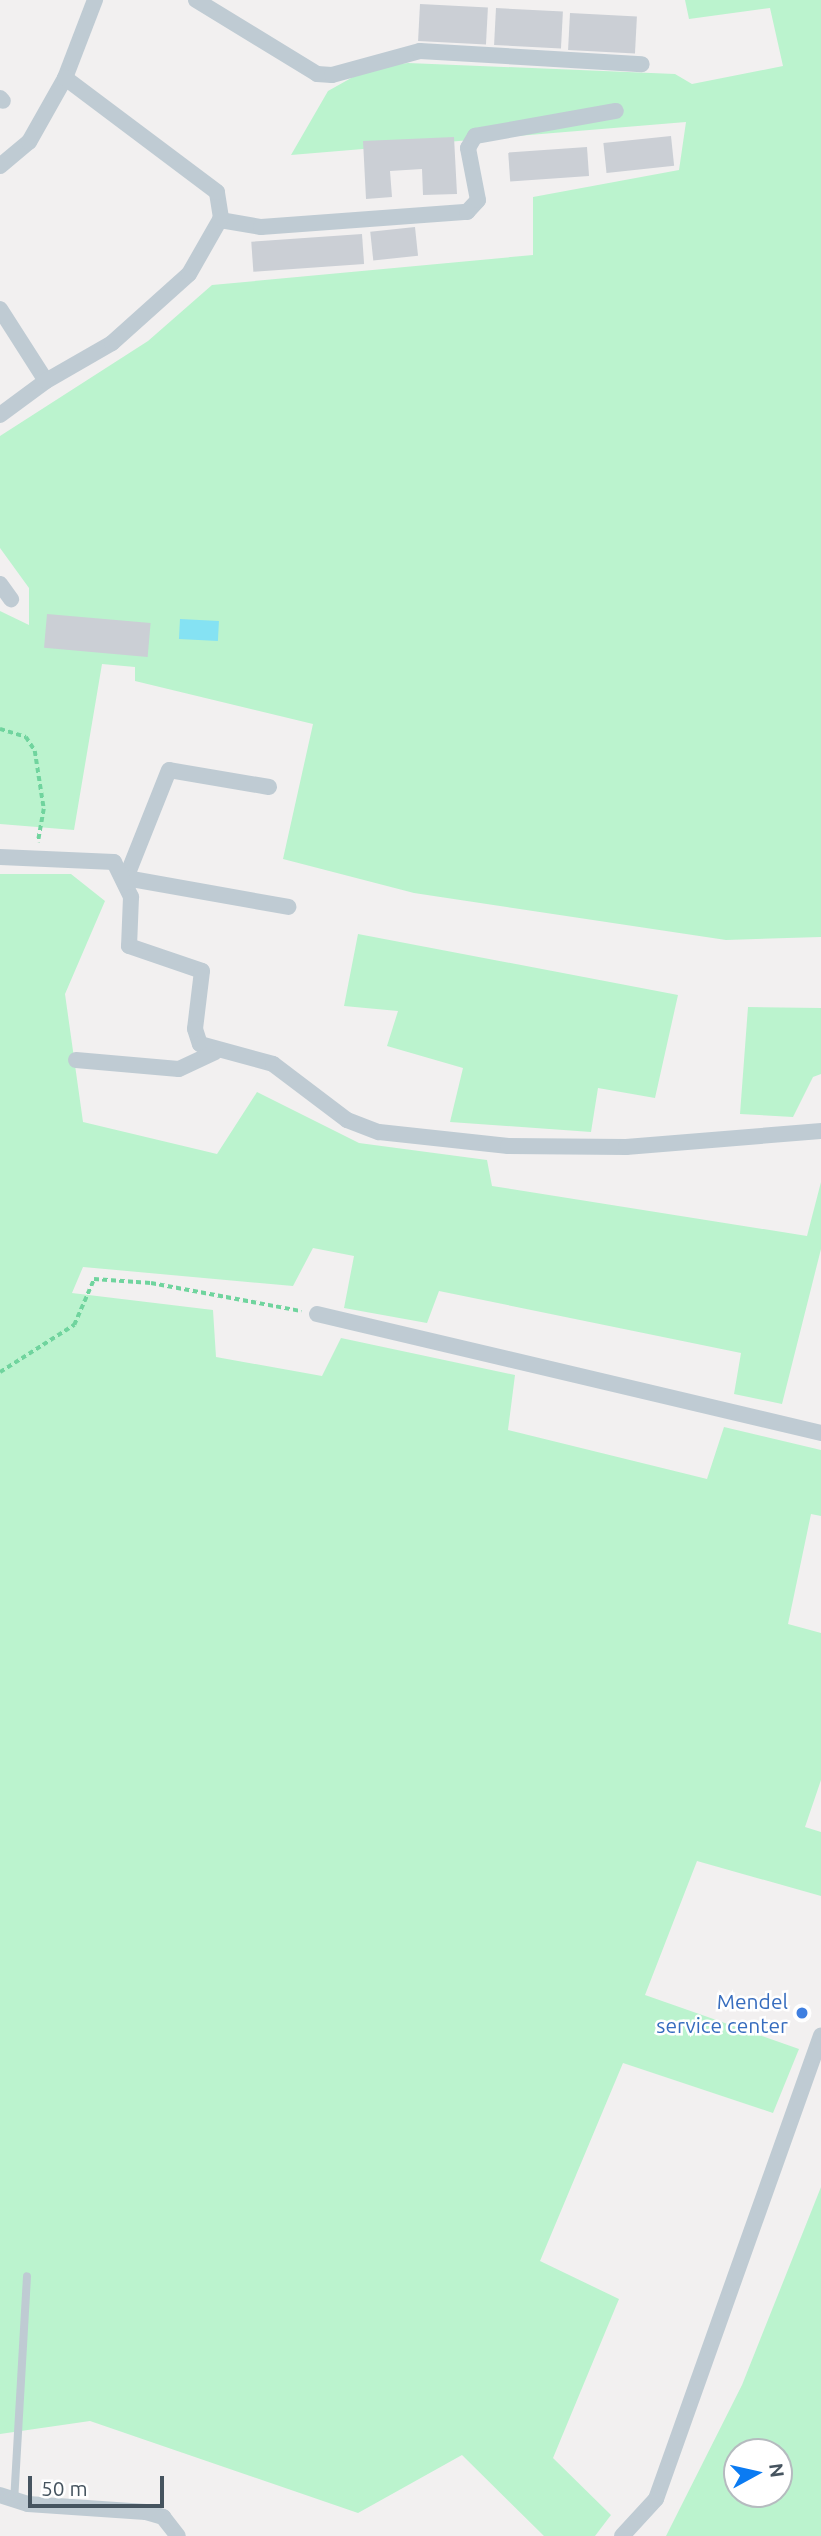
<!DOCTYPE html>
<style>
body{margin:0}
#map{position:relative;width:821px;height:2536px;overflow:hidden;background:#f2f0f0;font-family:Ubuntu,sans-serif}
div>[style]{position:absolute}
.green>*{inset:0;background:#bbf3ce}
.water>*{inset:0;background:#85e2f3;transform-origin:0 0}
.building>*{inset:0;background:#cbcfd5;transform-origin:0 0}
.path>*{height:3.5px;margin-top:-1.75px;transform-origin:0;background:repeating-linear-gradient(90deg,#70d49e 0 5px,transparent 0 8.5px)}
.service>*{height:8px;margin:-4px;padding:0 4px;transform-origin:4px;border-radius:4px;background:#bfcbd3}
.minor>*{height:16px;margin:-8px;padding:0 8px;transform-origin:8px;border-radius:8px;background:#bfcbd3}
.dots>*{width:19px;height:19px;translate:-50% -50%;box-sizing:border-box;border:4px solid #fff;border-radius:50%}
span{translate:-50% -50%;white-space:nowrap;text-align:center;line-height:1.15;-webkit-text-stroke:5px #fff;paint-order:stroke}
.shop-label{font-size:21px;color:#366cbe}
.right{translate:-100% -50%;text-align:right}
.north{position:absolute;left:723px;top:2438px;width:70px;height:70px;box-sizing:border-box;background:#fff;border:2px solid #b5bbbf;border-radius:50%;rotate:82deg;font-size:19px;font-weight:700;line-height:28px;text-align:center;color:#46545f}
.north::after{content:'';display:block;margin:auto;width:24px;height:32px;background:#0b7bf2;clip-path:polygon(50% 0,100% 100%,50% 72%,0 100%)}
.scale{position:absolute;left:28px;top:2476px;width:136px;height:32px;box-sizing:border-box;border:4px solid #46545f;border-top:0;padding-left:9px;font-size:21px;line-height:24px;white-space:nowrap;color:#46545f;-webkit-text-stroke:5px #fff;paint-order:stroke}
</style>
<div id="map">
<div class="green">
<i style="clip-path:polygon(685px 0,821px 0,821px 937px,726px 940px,414px 893px,283px 859px,313px 724px,135px 681px,135px 667px,102px 664px,74px 830px,0 824px,0 611px,29px 625px,29px 588px,0 548px,0 436px,148px 341px,212px 285px,533px 255px,533px 197px,679px 170px,686px 122px,291px 155px,328px 91px,369px 68px,408px 63px,675px 74px,692px 84px,783px 66px,770px 8px,689px 19px)"></i>
<i style="clip-path:polygon(0 874px,71px 874px,105px 901px,65px 994px,83px 1122px,217px 1154px,257px 1092px,359px 1143px,487px 1160px,492px 1186px,807px 1236px,821px 1182px,821px 1249px,782px 1404px,734px 1394px,741px 1353px,439px 1291px,427px 1323px,344px 1308px,354px 1256px,313px 1248px,293px 1286px,83px 1267px,72px 1293px,213px 1310px,216px 1357px,322px 1376px,341px 1338px,515px 1375px,508px 1430px,707px 1479px,724px 1427px,821px 1450px,821px 1516px,811px 1514px,788px 1624px,821px 1633px,821px 1780px,805px 1827px,821px 1832px,821px 1896px,697px 1861px,645px 1995px,799px 2049px,773px 2113px,623px 2063px,540px 2261px,619px 2299px,553px 2458px,611px 2515px,595px 2536px,544px 2536px,462px 2455px,358px 2513px,90px 2421px,0 2434px)"></i>
<i style="clip-path:polygon(358px 934px,678px 995px,655px 1098px,598px 1088px,591px 1132px,450px 1122px,463px 1068px,387px 1046px,398px 1011px,344px 1006px)"></i>
<i style="clip-path:polygon(748px 1007px,821px 1008px,821px 1074px,813px 1077px,793px 1117px,740px 1114px)"></i>
<i style="clip-path:polygon(evenodd,821px 2187px,821px 2536px,666px 2536px,742px 2385px,821px 2187px,737px 2452px,779px 2452px,779px 2494px,737px 2494px,737px 2452px)"></i>
</div>
<div class="water">
<i style="left:180px;top:619px;width:39px;height:20px;rotate:3deg"></i>
</div>
<div class="building">
<i style="left:420px;top:4px;width:68px;height:37px;rotate:3deg"></i>
<i style="left:496px;top:8px;width:67px;height:37px;rotate:3deg"></i>
<i style="left:570px;top:13px;width:67px;height:37px;rotate:3deg"></i>
<i style="left:671px;top:136px;width:30px;height:68px;rotate:84deg"></i>
<i style="clip-path:polygon(454px 137px,457px 194px,423px 195px,422px 169px,390px 171px,392px 197px,366px 199px,363px 141px)"></i>
<i style="left:587px;top:147px;width:29px;height:79px;rotate:86deg"></i>
<i style="left:415px;top:227px;width:29px;height:45px;rotate:84deg"></i>
<i style="left:362px;top:234px;width:30px;height:111px;rotate:86deg"></i>
<i style="left:47px;top:614px;width:104px;height:34px;rotate:5deg"></i>
</div>
<div class="path">
<i style="left:0;top:729px;width:27px;rotate:17deg"></i>
<i style="left:26px;top:737px;width:17px;rotate:57deg"></i>
<i style="left:35px;top:751px;width:59px;rotate:81.2deg"></i>
<i style="left:44px;top:809px;width:34px;rotate:100deg"></i>
<i style="left:0;top:1372px;width:88px;rotate:-32.4deg"></i>
<i style="left:74px;top:1325px;width:50px;rotate:-66.5deg"></i>
<i style="left:94px;top:1279px;width:57px;rotate:4deg"></i>
<i style="left:151px;top:1283px;width:153px;rotate:10.6deg"></i>
</div>
<div class="service">
<i style="left:14px;top:2502px;width:226px;rotate:-86.7deg"></i>
</div>
<div class="minor">
<i style="left:196px;top:0;width:142px;rotate:31.4deg"></i>
<i style="left:317px;top:74px;width:15px;rotate:4deg"></i>
<i style="left:332px;top:75px;width:91px;rotate:-15.3deg"></i>
<i style="left:420px;top:51px;width:222px;rotate:3.4deg"></i>
<i style="left:0;top:98px;width:4px;rotate:45deg"></i>
<i style="left:0;top:166px;width:38px;rotate:-40deg"></i>
<i style="left:29px;top:142px;width:73px;rotate:-60.6deg"></i>
<i style="left:65px;top:78px;width:84px;rotate:-69deg"></i>
<i style="left:220px;top:220px;width:42px;rotate:9.7deg"></i>
<i style="left:261px;top:227px;width:207px;rotate:-4.2deg"></i>
<i style="left:467px;top:212px;width:16px;rotate:-47deg"></i>
<i style="left:478px;top:200px;width:53px;rotate:-100.9deg"></i>
<i style="left:468px;top:148px;width:14px;rotate:-60deg"></i>
<i style="left:475px;top:136px;width:143px;rotate:-10.1deg"></i>
<i style="left:0;top:309px;width:85px;rotate:57.4deg"></i>
<i style="left:46px;top:381px;width:57px;rotate:143.5deg"></i>
<i style="left:46px;top:381px;width:76px;rotate:-29.9deg"></i>
<i style="left:112px;top:343px;width:103px;rotate:-41.9deg"></i>
<i style="left:189px;top:274px;width:64px;rotate:-60.3deg"></i>
<i style="left:221px;top:218px;width:26px;rotate:-99deg"></i>
<i style="left:217px;top:192px;width:190px;rotate:-143.1deg"></i>
<i style="left:0;top:584px;width:19px;rotate:54deg"></i>
<i style="left:269px;top:787px;width:101px;rotate:-170.4deg"></i>
<i style="left:169px;top:770px;width:116px;rotate:111.7deg"></i>
<i style="left:126px;top:878px;width:165px;rotate:10.1deg"></i>
<i style="left:0;top:857px;width:114px;rotate:2.5deg"></i>
<i style="left:114px;top:862px;width:39px;rotate:64deg"></i>
<i style="left:131px;top:897px;width:49px;rotate:92.3deg"></i>
<i style="left:129px;top:946px;width:77px;rotate:18.9deg"></i>
<i style="left:202px;top:971px;width:58px;rotate:96.9deg"></i>
<i style="left:195px;top:1029px;width:16px;rotate:72deg"></i>
<i style="left:200px;top:1044px;width:76px;rotate:15.3deg"></i>
<i style="left:273px;top:1064px;width:93px;rotate:37.1deg"></i>
<i style="left:347px;top:1120px;width:34px;rotate:21deg"></i>
<i style="left:379px;top:1132px;width:130px;rotate:6.2deg"></i>
<i style="left:508px;top:1146px;width:118px;rotate:0.5deg"></i>
<i style="left:626px;top:1147px;width:196px;rotate:-4.7deg"></i>
<i style="left:76px;top:1060px;width:103px;rotate:5deg"></i>
<i style="left:179px;top:1069px;width:40px;rotate:-25deg"></i>
<i style="left:317px;top:1314px;width:518px;rotate:13.28deg"></i>
<i style="left:0;top:2495px;width:29px;rotate:18deg"></i>
<i style="left:28px;top:2504px;width:118px;rotate:3.9deg"></i>
<i style="left:146px;top:2512px;width:18px;rotate:16deg"></i>
<i style="left:163px;top:2517px;width:24px;rotate:52deg"></i>
<i style="left:622px;top:2536px;width:50px;rotate:-47.4deg"></i>
<i style="left:656px;top:2499px;width:492px;rotate:-70.4deg"></i>
</div>
<div class="dots">
<i style="left:802px;top:2013px;background:#3f7fe0"></i>
</div>
<div class="shop-label">
<span class="right" style="left:788px;top:2013px">Mendel<br>service center</span>
</div>
<div class="north">N</div>
<div class="scale">50 m</div>
</div>
